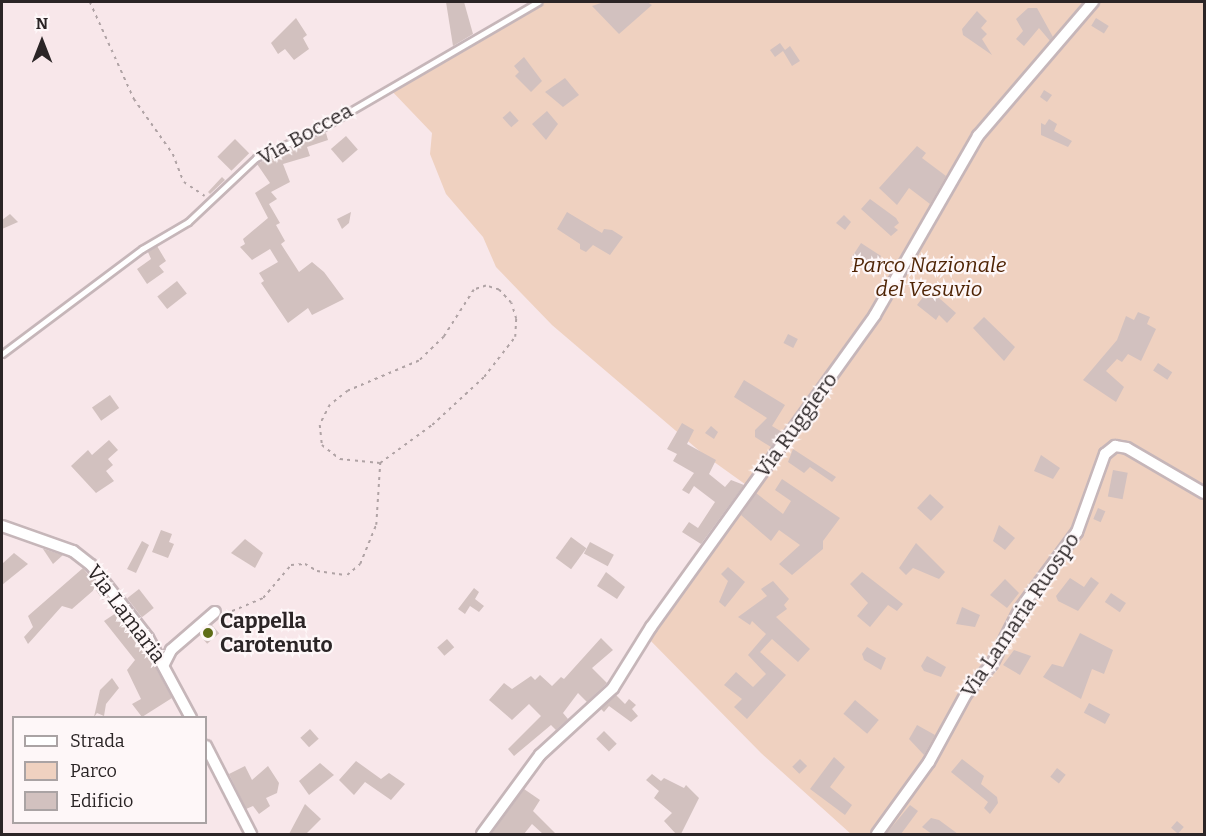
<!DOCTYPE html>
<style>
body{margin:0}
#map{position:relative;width:1206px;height:836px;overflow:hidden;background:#f8e7ea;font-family:Bitter,serif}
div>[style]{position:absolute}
.green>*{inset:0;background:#efd1c0}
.building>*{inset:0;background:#d2c1bf;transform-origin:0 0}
.path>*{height:1.5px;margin-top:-0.75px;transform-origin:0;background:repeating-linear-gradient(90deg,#b0a3a5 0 3px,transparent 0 7.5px)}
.roads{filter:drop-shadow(2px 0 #c6b6b9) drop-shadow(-2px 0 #c6b6b9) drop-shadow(0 2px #c6b6b9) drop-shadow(0 -2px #c6b6b9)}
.lane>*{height:5px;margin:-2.5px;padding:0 2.5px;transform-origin:2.5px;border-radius:2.5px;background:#fff}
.street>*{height:10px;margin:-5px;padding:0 5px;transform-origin:5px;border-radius:5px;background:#fff}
.dots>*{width:16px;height:16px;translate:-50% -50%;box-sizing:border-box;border:3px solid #fef7f8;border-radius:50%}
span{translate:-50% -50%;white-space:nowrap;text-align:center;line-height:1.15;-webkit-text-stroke:4.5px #fef7f8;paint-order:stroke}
.street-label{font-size:21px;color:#2b2526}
.park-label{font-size:21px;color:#4f2405;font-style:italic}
.poi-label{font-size:21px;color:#2b2526;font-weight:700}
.left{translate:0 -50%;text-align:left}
.frame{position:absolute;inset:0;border:3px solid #2b2526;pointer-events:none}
.legend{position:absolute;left:12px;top:716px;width:195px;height:108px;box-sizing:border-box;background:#fef7f8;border:2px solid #aaa3a4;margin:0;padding:8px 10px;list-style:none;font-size:18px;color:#2b2526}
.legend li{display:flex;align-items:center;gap:12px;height:30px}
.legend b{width:30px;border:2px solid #aaa3a4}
.north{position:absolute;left:12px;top:12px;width:60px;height:60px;-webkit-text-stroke:4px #fef7f8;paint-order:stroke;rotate:0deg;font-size:16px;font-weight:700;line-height:24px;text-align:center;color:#2b2526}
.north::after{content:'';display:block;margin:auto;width:21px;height:27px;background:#2b2526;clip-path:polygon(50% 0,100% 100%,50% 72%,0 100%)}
</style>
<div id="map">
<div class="green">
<i style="clip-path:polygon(535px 2px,1204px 2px,1204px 834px,851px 834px,761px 753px,643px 633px,749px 487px,703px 454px,552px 325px,496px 267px,483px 237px,446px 194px,430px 154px,432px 133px,388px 87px)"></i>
</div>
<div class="building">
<i style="clip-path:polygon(446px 2px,464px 2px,473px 34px,453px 46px)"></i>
<i style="clip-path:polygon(604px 2px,647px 2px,652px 5px,619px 34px,592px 6px)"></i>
<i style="clip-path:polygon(1028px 8px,1037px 8px,1053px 37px,1050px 41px,1039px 28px,1024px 46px,1016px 39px,1023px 31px,1016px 19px)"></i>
<i style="clip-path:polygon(977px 11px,987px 21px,981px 28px,987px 34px,982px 39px,992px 55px,963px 35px,962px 29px)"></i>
<i style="clip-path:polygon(296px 18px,307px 35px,303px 38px,309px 49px,294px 60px,285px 49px,278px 54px,271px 43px)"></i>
<i style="left:1096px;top:18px;width:15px;height:9px;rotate:32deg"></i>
<i style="clip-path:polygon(780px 43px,785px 50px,790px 46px,800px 61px,792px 66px,783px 51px,775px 57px,770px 50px)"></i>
<i style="clip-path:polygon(524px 57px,542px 81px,531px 92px,515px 76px,519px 72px,514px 66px)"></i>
<i style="clip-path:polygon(565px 78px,579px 95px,563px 107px,545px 92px)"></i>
<i style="clip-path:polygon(1044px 90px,1052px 95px,1047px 102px,1040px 97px)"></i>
<i style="left:510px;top:111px;width:13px;height:10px;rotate:48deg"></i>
<i style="clip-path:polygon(547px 111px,558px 124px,546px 140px,532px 124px)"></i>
<i style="clip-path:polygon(1049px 119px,1057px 124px,1054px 131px,1072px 141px,1068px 147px,1041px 135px,1041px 123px,1045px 125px)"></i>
<i style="clip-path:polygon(326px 133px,328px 140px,307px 147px,310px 156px,283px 164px,290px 182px,271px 192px,277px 199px,269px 204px,280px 223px,276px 225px,285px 241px,281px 244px,299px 272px,312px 262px,324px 272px,344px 299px,312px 315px,308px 308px,288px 323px,261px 283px,264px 281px,259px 273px,278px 262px,270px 249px,252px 260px,240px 247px,245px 244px,243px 239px,268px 218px,255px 193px,270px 183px,257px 164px)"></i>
<i style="left:346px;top:136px;width:18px;height:20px;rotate:49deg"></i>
<i style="left:235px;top:139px;width:20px;height:25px;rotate:45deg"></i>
<i style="clip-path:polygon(917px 146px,926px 153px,922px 158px,946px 176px,930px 204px,909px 188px,897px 205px,879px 188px)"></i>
<i style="clip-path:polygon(222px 177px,225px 180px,210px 194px,208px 192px)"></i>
<i style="clip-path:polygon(870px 199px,896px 218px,899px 223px,894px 227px,898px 230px,891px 236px,861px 209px)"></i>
<i style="clip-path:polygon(351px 212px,349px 223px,342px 229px,337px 219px)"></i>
<i style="clip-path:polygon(567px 212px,602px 233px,604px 229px,612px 230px,623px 237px,610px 255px,593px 245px,586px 252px,580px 249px,580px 244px,557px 229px)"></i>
<i style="clip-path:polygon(10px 214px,18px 222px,2px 229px,2px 220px)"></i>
<i style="clip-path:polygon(844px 215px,851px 222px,845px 230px,836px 223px)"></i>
<i style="left:861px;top:243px;width:24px;height:19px;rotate:33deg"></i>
<i style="clip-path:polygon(157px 246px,166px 261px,159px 266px,164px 272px,147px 284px,137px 269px,151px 259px,148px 252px)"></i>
<i style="left:177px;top:281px;width:16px;height:25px;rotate:52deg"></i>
<i style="clip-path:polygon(929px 289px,956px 313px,947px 323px,939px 315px,936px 320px,917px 305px)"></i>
<i style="clip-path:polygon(1138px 312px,1150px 317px,1147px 324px,1156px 329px,1141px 361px,1128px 354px,1122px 362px,1117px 359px,1106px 371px,1124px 387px,1116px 402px,1083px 380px,1117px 340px,1126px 316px,1134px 320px)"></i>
<i style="clip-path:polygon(984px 317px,1015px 347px,1004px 361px,973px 328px)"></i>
<i style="left:788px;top:334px;width:11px;height:10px;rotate:27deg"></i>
<i style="left:1158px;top:363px;width:17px;height:9px;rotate:33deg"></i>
<i style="clip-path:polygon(744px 380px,785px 405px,772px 426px,782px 432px,771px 447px,755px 437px,755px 430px,767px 418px,734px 397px)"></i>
<i style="left:110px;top:395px;width:16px;height:22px;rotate:55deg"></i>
<i style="clip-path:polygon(682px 423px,694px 430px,687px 444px,716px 460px,709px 474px,725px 487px,731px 480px,744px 485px,701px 544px,682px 532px,689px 522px,698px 528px,715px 502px,694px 486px,689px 494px,682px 490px,694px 473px,673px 461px,677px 454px,667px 449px)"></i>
<i style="clip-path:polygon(711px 426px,718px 432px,714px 439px,705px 433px)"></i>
<i style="clip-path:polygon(109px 440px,118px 450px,108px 459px,113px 465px,106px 471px,114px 481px,96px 493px,71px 466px,88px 450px,92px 455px)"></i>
<i style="clip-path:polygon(793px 449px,836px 477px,832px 482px,810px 467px,804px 473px,788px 462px)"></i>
<i style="clip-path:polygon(1041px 455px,1060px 468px,1053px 479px,1034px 471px)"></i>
<i style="left:1113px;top:470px;width:15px;height:27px;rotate:11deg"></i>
<i style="clip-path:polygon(782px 479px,840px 518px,823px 541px,823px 549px,792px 575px,779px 564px,800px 545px,779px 530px,771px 541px,741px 515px,756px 493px,783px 514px,791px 501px,775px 490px)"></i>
<i style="left:930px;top:494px;width:19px;height:19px;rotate:43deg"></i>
<i style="left:1098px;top:508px;width:8px;height:12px;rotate:23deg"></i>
<i style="clip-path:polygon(999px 525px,1015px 538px,1005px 550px,993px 541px)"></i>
<i style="clip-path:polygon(161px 530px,172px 534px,169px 542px,174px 544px,168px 558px,152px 552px)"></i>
<i style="left:571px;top:537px;width:19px;height:26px;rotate:36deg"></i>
<i style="clip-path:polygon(245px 539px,263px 553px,255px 568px,231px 553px)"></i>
<i style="clip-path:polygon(142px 541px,149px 545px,136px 573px,127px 569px)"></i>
<i style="left:590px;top:542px;width:27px;height:13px;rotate:28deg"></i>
<i style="clip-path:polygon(916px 543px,945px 572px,939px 579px,913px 568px,906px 575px,899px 568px)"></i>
<i style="clip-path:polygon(43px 549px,44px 549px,63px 555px,53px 564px)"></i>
<i style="clip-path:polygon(14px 553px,28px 564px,2px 585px,2px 564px)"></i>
<i style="clip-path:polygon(728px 567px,745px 582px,725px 607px,719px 602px,728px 581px,721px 574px)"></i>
<i style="clip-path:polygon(83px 568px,106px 597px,103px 600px,95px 589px,72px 609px,62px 606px,28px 644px,24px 637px,33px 627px,28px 616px)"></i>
<i style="clip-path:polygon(606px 572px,625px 587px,617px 599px,597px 586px)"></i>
<i style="clip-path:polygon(862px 572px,903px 604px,897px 611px,888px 605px,870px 627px,857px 616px,868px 603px,850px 584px)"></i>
<i style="clip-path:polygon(1091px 577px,1099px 583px,1078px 611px,1058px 601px,1056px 596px,1070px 578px,1084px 587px)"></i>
<i style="clip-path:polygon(1005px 579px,1019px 593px,1007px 608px,990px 595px)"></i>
<i style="clip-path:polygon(773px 581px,789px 599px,784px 605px,787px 609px,776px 617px,810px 649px,798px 662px,772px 639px,760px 652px,786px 675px,747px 719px,734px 707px,742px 699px,724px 685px,736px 672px,753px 687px,766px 674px,748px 655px,766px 634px,752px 621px,750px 625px,738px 617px,767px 596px,761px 589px)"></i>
<i style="clip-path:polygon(474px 588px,479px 592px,475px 599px,484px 606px,479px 612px,470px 606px,465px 614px,458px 609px)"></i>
<i style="left:139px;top:589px;width:24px;height:15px;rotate:52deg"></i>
<i style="left:1111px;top:593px;width:18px;height:11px;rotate:34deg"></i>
<i style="clip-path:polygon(962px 607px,980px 615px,975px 627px,956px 624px)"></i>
<i style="clip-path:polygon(116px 613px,142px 642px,172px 698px,142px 717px,132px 704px,141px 699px,127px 670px,135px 660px,104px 621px)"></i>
<i style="left:212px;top:625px;width:11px;height:16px;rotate:49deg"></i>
<i style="clip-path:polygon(1080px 633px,1113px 650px,1104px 674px,1092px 669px,1081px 699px,1043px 677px,1052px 664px,1063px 667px)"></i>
<i style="clip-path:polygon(601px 638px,613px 650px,592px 668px,607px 683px,587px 702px,578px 693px,563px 713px,568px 719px,556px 730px,551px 725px,514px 756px,508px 749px,541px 716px,529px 704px,512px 720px,489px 700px,504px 683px,512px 689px,531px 676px,535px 680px,540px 675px,552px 686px,561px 677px,564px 679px)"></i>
<i style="left:447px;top:639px;width:11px;height:13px;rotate:49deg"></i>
<i style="clip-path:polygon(867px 647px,886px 658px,881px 670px,864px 660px,862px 654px)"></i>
<i style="clip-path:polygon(1014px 650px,1031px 656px,1020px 675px,1003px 665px)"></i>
<i style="clip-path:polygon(927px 656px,946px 667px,941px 677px,924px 671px,921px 666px)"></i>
<i style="clip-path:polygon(112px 678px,119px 688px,106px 704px,104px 716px,97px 713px,94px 717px,100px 690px)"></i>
<i style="clip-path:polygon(616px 695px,625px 704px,629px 699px,636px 705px,632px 709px,638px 716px,631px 722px,609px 706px,604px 712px,601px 709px)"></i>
<i style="left:855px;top:700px;width:31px;height:18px;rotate:40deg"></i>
<i style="left:1089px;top:703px;width:24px;height:11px;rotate:28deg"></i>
<i style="clip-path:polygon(917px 725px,935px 735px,924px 755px,909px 739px)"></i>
<i style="left:310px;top:729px;width:13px;height:13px;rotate:48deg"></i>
<i style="left:604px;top:731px;width:18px;height:11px;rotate:45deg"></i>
<i style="clip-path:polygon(834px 757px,845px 767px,830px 787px,852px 805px,845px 815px,810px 789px)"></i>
<i style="left:800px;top:759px;width:10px;height:11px;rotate:45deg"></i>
<i style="clip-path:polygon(962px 759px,984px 776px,981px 784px,997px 797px,998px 803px,990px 814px,984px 808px,988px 802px,951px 772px)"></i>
<i style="clip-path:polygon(356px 761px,381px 779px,389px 773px,405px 784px,391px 800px,365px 782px,354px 795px,339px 780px)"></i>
<i style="clip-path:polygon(320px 763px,334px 775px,309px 795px,299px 781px)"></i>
<i style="clip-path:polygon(245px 766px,252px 780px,268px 766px,279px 783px,277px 793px,266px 798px,270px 806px,259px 814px,253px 806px,246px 809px,229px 774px)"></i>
<i style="left:1057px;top:768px;width:11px;height:11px;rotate:38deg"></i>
<i style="clip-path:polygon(652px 774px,661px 781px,664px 778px,684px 788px,686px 785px,699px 798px,681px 834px,676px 834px,664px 821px,672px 813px,654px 798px,659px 791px,646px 780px)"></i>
<i style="clip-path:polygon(524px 789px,540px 800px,533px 811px,556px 834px,543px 834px,532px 824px,524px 834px,492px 833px)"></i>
<i style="clip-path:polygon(305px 804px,321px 819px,306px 834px,289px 834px)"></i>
<i style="clip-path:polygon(910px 805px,918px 811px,901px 834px,886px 834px)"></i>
<i style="clip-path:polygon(931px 818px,939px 820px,958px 834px,932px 834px,922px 827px)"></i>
<i style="left:1177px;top:821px;width:9px;height:9px;rotate:41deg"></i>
</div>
<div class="path">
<i style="left:90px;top:2px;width:107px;rotate:65.6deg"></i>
<i style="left:134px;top:99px;width:67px;rotate:54.7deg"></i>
<i style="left:173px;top:154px;width:30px;rotate:69deg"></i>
<i style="left:184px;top:182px;width:25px;rotate:34deg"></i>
<i style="left:225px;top:614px;width:41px;rotate:-22.8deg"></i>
<i style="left:263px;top:598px;width:43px;rotate:-49.7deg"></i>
<i style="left:291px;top:565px;width:14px;rotate:-4deg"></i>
<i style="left:305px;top:564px;width:14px;rotate:30deg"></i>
<i style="left:317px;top:571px;width:30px;rotate:8deg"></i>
<i style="left:347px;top:575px;width:17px;rotate:-40deg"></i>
<i style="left:360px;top:564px;width:42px;rotate:-67.7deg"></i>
<i style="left:376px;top:525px;width:62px;rotate:-86.3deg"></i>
<i style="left:380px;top:463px;width:64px;rotate:-36.2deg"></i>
<i style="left:432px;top:425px;width:71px;rotate:-42.7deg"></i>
<i style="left:484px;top:377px;width:51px;rotate:-52.2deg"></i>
<i style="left:515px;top:337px;width:18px;rotate:-87deg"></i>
<i style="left:516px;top:319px;width:17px;rotate:-107deg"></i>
<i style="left:511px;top:303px;width:18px;rotate:-133deg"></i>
<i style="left:499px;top:290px;width:14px;rotate:-163deg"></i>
<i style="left:486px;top:286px;width:13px;rotate:162deg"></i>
<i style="left:474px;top:290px;width:56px;rotate:122.6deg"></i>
<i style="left:444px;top:337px;width:35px;rotate:136deg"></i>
<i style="left:419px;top:361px;width:77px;rotate:157.1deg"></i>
<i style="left:348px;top:391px;width:23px;rotate:142deg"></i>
<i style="left:330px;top:405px;width:22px;rotate:117deg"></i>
<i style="left:320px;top:425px;width:20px;rotate:84deg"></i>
<i style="left:322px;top:445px;width:23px;rotate:38deg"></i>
<i style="left:340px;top:459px;width:40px;rotate:5.7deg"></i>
</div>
<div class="roads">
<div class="lane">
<i style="left:2px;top:354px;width:175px;rotate:-36.9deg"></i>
<i style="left:142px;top:249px;width:53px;rotate:-30.4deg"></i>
<i style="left:188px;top:222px;width:93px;rotate:-43.3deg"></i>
<i style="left:256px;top:158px;width:68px;rotate:-24.3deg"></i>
<i style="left:318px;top:130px;width:255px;rotate:-30.2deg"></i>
</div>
<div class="street">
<i style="left:2px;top:526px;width:75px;rotate:19.4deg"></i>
<i style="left:73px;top:551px;width:23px;rotate:38deg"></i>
<i style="left:91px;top:565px;width:93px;rotate:52deg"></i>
<i style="left:148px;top:638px;width:91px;rotate:61.7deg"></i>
<i style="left:164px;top:664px;width:16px;rotate:-63deg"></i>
<i style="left:171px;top:650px;width:58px;rotate:-40.8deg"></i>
<i style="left:206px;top:746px;width:99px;rotate:62.9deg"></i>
<i style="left:482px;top:834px;width:98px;rotate:-53.7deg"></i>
<i style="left:540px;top:755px;width:99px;rotate:-42.5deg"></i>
<i style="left:613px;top:688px;width:72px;rotate:-58.1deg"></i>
<i style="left:651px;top:627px;width:384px;rotate:-54.3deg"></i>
<i style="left:875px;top:315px;width:207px;rotate:-60.1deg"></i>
<i style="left:978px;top:136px;width:177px;rotate:-49.4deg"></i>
<i style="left:877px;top:834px;width:89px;rotate:-54.2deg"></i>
<i style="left:929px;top:762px;width:77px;rotate:-61.4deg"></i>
<i style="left:966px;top:694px;width:40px;rotate:-49deg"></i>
<i style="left:992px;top:664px;width:62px;rotate:-63deg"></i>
<i style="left:1020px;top:609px;width:96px;rotate:-53.5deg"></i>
<i style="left:1077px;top:532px;width:83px;rotate:-70.3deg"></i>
<i style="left:1105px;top:454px;width:13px;rotate:-39deg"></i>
<i style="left:1115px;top:446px;width:12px;rotate:9deg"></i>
<i style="left:1127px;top:448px;width:89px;rotate:30.3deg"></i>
</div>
</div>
<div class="dots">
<i style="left:208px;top:633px;background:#5e6d17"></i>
</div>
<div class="street-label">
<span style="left:305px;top:134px;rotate:-29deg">Via Boccea</span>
<span style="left:796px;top:425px;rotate:-54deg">Via Ruggiero</span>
<span style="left:126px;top:614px;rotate:53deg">Via Lamaria</span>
<span style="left:1020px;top:615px;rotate:-56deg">Via Lamaria Ruospo</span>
</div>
<div class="park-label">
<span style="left:929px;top:277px">Parco Nazionale<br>del Vesuvio</span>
</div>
<div class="poi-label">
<span class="left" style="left:220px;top:633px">Cappella<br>Carotenuto</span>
</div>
<div class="frame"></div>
<ul class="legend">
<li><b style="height:8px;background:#fff"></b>Strada</li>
<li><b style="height:16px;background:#efd1c0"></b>Parco</li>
<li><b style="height:16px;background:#d2c1bf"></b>Edificio</li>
</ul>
<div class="north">N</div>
</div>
